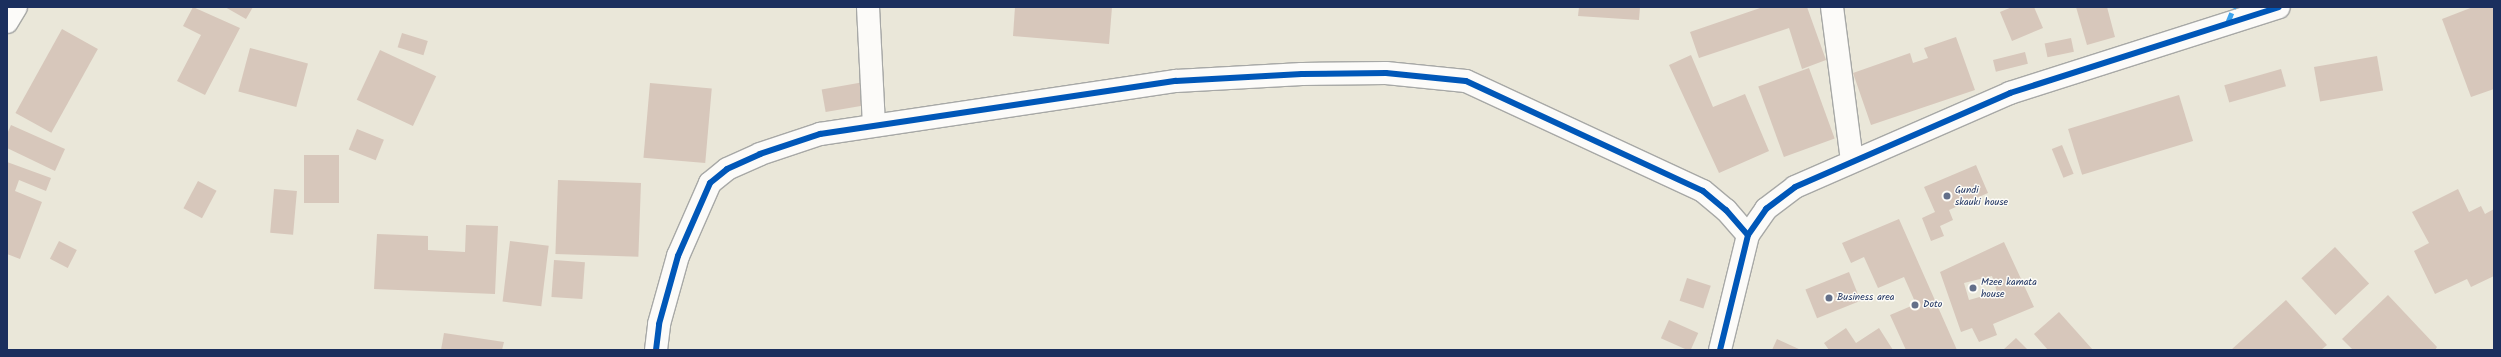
<!DOCTYPE html>
<style>
body{margin:0}
#map{position:relative;width:2501px;height:357px;overflow:hidden;background:#eae7d9;font-family:Kalam,sans-serif}
div>[style]{position:absolute}
.building>*{inset:0;background:#d7c7bb;transform-origin:0 0}
.roads{filter:drop-shadow(1px 0 #a7a8a6) drop-shadow(-1px 0 #a7a8a6) drop-shadow(0 1px #a7a8a6) drop-shadow(0 -1px #a7a8a6)}
.street>*{height:22px;margin:-11px;padding:0 11px;transform-origin:11px;border-radius:11px;background:#fcfbf9}
.quiet>*{height:5px;margin-top:-2.5px;transform-origin:0;background:repeating-linear-gradient(90deg,#3da3ed 0 10px,transparent 0 15px)}
.cycleway>*{height:6px;margin:-3px;padding:0 3px;transform-origin:3px;border-radius:3px;background:#0057b8}
.dots>*{width:11px;height:11px;translate:-50% -50%;box-sizing:border-box;border:2px solid #fdfcf7;border-radius:50%}
span{translate:-50% -50%;white-space:nowrap;text-align:center;line-height:1.15;-webkit-text-stroke:3px #fdfcf7;paint-order:stroke}
.poi-label{font-size:10px;color:#1b2f5e}
.left{translate:0 -50%;text-align:left}
.frame{position:absolute;inset:0;border:8px solid #1b2f5e;pointer-events:none}
</style>
<div id="map">
<div class="building">
<i style="clip-path:polygon(193px 7px,240px 28px,205px 95px,177px 81px,201px 35px,183px 26px)"></i>
<i style="clip-path:polygon(225px 7px,253px 7px,246px 19px)"></i>
<i style="clip-path:polygon(1015px 7px,1112px 7px,1109px 44px,1013px 36px)"></i>
<i style="clip-path:polygon(1579px 7px,1640px 7px,1639px 20px,1578px 16px)"></i>
<i style="clip-path:polygon(1763px 7px,1807px 7px,1826px 60px,1802px 69px,1789px 28px,1699px 58px,1690px 32px)"></i>
<i style="clip-path:polygon(2012px 7px,2034px 7px,2043px 28px,2012px 41px,2000px 12px)"></i>
<i style="clip-path:polygon(2076px 7px,2107px 7px,2115px 37px,2087px 45px)"></i>
<i style="clip-path:polygon(2473px 7px,2494px 7px,2494px 89px,2471px 97px,2442px 19px)"></i>
<i style="left:62px;top:29px;width:41px;height:96px;rotate:29deg"></i>
<i style="left:402px;top:33px;width:27px;height:15px;rotate:17deg"></i>
<i style="clip-path:polygon(1956px 37px,1975px 90px,1871px 125px,1853px 73px,1910px 53px,1913px 63px,1928px 58px,1924px 48px)"></i>
<i style="left:2071px;top:38px;width:14px;height:27px;rotate:78deg"></i>
<i style="left:250px;top:48px;width:60px;height:45px;rotate:15deg"></i>
<i style="left:380px;top:50px;width:62px;height:55px;rotate:25deg"></i>
<i style="left:2025px;top:52px;width:12px;height:33px;rotate:76deg"></i>
<i style="clip-path:polygon(1691px 55px,1713px 107px,1745px 94px,1769px 151px,1719px 173px,1669px 65px)"></i>
<i style="left:2377px;top:56px;width:35px;height:64px;rotate:80deg"></i>
<i style="left:1809px;top:68px;width:75px;height:54px;rotate:70deg"></i>
<i style="left:2281px;top:69px;width:18px;height:59px;rotate:74deg"></i>
<i style="left:864px;top:82px;width:23px;height:43px;rotate:80deg"></i>
<i style="left:650px;top:83px;width:62px;height:75px;rotate:5deg"></i>
<i style="left:2179px;top:95px;width:48px;height:116px;rotate:73deg"></i>
<i style="clip-path:polygon(11px 125px,65px 149px,55px 171px,7px 148px,7px 134px)"></i>
<i style="left:357px;top:129px;width:29px;height:22px;rotate:22deg"></i>
<i style="left:2062px;top:145px;width:31px;height:11px;rotate:68deg"></i>
<i style="left:304px;top:155px;width:35px;height:48px"></i>
<i style="clip-path:polygon(7px 162px,51px 178px,46px 191px,19px 180px,15px 191px,42px 202px,20px 259px,7px 254px)"></i>
<i style="clip-path:polygon(1976px 165px,1988px 193px,1949px 210px,1953px 220px,1940px 226px,1944px 236px,1931px 241px,1922px 218px,1935px 212px,1924px 187px)"></i>
<i style="left:558px;top:180px;width:83px;height:74px;rotate:2deg"></i>
<i style="left:198px;top:181px;width:21px;height:31px;rotate:28deg"></i>
<i style="left:274px;top:189px;width:23px;height:44px;rotate:5deg"></i>
<i style="clip-path:polygon(2458px 189px,2469px 212px,2481px 206px,2485px 214px,2494px 209px,2494px 276px,2471px 287px,2467px 279px,2435px 294px,2414px 251px,2429px 243px,2412px 212px)"></i>
<i style="clip-path:polygon(1899px 219px,1957px 350px,1906px 350px,1890px 315px,1916px 304px,1904px 277px,1878px 288px,1864px 257px,1851px 263px,1842px 243px)"></i>
<i style="clip-path:polygon(466px 225px,498px 226px,495px 294px,374px 289px,377px 234px,428px 236px,428px 250px,465px 252px)"></i>
<i style="left:59px;top:241px;width:20px;height:20px;rotate:27deg"></i>
<i style="left:510px;top:241px;width:39px;height:61px;rotate:7deg"></i>
<i style="clip-path:polygon(evenodd,2004px 242px,2034px 307px,1993px 324px,1997px 335px,1979px 342px,1972px 328px,1961px 332px,1940px 272px,2004px 242px,1992px 276px,1997px 292px,1969px 300px,1964px 283px,1992px 276px)"></i>
<i style="left:2335px;top:247px;width:50px;height:46px;rotate:47deg"></i>
<i style="left:554px;top:260px;width:31px;height:37px;rotate:4deg"></i>
<i style="left:1849px;top:272px;width:31px;height:47px;rotate:68deg"></i>
<i style="left:1687px;top:278px;width:25px;height:24px;rotate:18deg"></i>
<i style="clip-path:polygon(2388px 295px,2437px 347px,2435px 350px,2353px 350px,2342px 339px)"></i>
<i style="clip-path:polygon(2286px 300px,2327px 345px,2321px 350px,2231px 350px)"></i>
<i style="clip-path:polygon(2059px 312px,2093px 350px,2048px 350px,2034px 334px)"></i>
<i style="left:1669px;top:320px;width:32px;height:20px;rotate:24deg"></i>
<i style="clip-path:polygon(1846px 328px,1856px 343px,1879px 328px,1893px 350px,1829px 350px,1824px 343px)"></i>
<i style="clip-path:polygon(444px 333px,504px 342px,502px 350px,441px 350px)"></i>
<i style="clip-path:polygon(2016px 338px,2028px 350px,2003px 350px)"></i>
<i style="clip-path:polygon(1777px 339px,1801px 350px,1772px 350px)"></i>
</div>
<div class="roads">
<div class="street">
<i style="left:868px;top:7px;width:117px;rotate:87.1deg"></i>
<i style="left:1832px;top:7px;width:154px;rotate:82.6deg"></i>
<i style="left:7px;top:22px;width:17px;rotate:-59deg"></i>
<i style="left:656px;top:350px;width:26px;rotate:-83deg"></i>
<i style="left:659px;top:324px;width:71px;rotate:-74.4deg"></i>
<i style="left:678px;top:256px;width:80px;rotate:-66.3deg"></i>
<i style="left:710px;top:183px;width:22px;rotate:-39deg"></i>
<i style="left:727px;top:169px;width:36px;rotate:-24deg"></i>
<i style="left:760px;top:154px;width:63px;rotate:-18.4deg"></i>
<i style="left:820px;top:134px;width:360px;rotate:-8.5deg"></i>
<i style="left:1176px;top:81px;width:126px;rotate:-3.2deg"></i>
<i style="left:1302px;top:74px;width:84px;rotate:-0.7deg"></i>
<i style="left:1386px;top:73px;width:80px;rotate:5.7deg"></i>
<i style="left:1466px;top:81px;width:261px;rotate:24.9deg"></i>
<i style="left:1703px;top:191px;width:30px;rotate:40deg"></i>
<i style="left:1726px;top:210px;width:33px;rotate:49deg"></i>
<i style="left:1720px;top:350px;width:118px;rotate:-76.3deg"></i>
<i style="left:1748px;top:235px;width:32px;rotate:-55deg"></i>
<i style="left:1766px;top:209px;width:36px;rotate:-37deg"></i>
<i style="left:1795px;top:187px;width:235px;rotate:-23.6deg"></i>
<i style="left:2010px;top:93px;width:282px;rotate:-17.7deg"></i>
</div>
</div>
<div class="quiet">
<i style="left:2228px;top:22px;width:16px;rotate:-68deg"></i>
</div>
<div class="cycleway">
<i style="left:656px;top:350px;width:26px;rotate:-83deg"></i>
<i style="left:659px;top:324px;width:71px;rotate:-74.4deg"></i>
<i style="left:678px;top:256px;width:80px;rotate:-66.3deg"></i>
<i style="left:710px;top:183px;width:22px;rotate:-39deg"></i>
<i style="left:727px;top:169px;width:36px;rotate:-24deg"></i>
<i style="left:760px;top:154px;width:63px;rotate:-18.4deg"></i>
<i style="left:820px;top:134px;width:360px;rotate:-8.5deg"></i>
<i style="left:1176px;top:81px;width:126px;rotate:-3.2deg"></i>
<i style="left:1302px;top:74px;width:84px;rotate:-0.7deg"></i>
<i style="left:1386px;top:73px;width:80px;rotate:5.7deg"></i>
<i style="left:1466px;top:81px;width:261px;rotate:24.9deg"></i>
<i style="left:1703px;top:191px;width:30px;rotate:40deg"></i>
<i style="left:1726px;top:210px;width:33px;rotate:49deg"></i>
<i style="left:1720px;top:350px;width:118px;rotate:-76.3deg"></i>
<i style="left:1748px;top:235px;width:32px;rotate:-55deg"></i>
<i style="left:1766px;top:209px;width:36px;rotate:-37deg"></i>
<i style="left:1795px;top:187px;width:235px;rotate:-23.6deg"></i>
<i style="left:2010px;top:93px;width:282px;rotate:-17.7deg"></i>
</div>
<div class="dots">
<i style="left:1947px;top:196px;background:#636f89"></i>
<i style="left:1973px;top:288px;background:#636f89"></i>
<i style="left:1829px;top:298px;background:#636f89"></i>
<i style="left:1915px;top:305px;background:#636f89"></i>
</div>
<div class="poi-label">
<span class="left" style="left:1955px;top:196px">Gundi<br>skauki house</span>
<span class="left" style="left:1981px;top:288px">Mzee kamata<br>house</span>
<span class="left" style="left:1837px;top:298px">Business area</span>
<span class="left" style="left:1923px;top:305px">Doto</span>
</div>
<div class="frame"></div>
</div>
